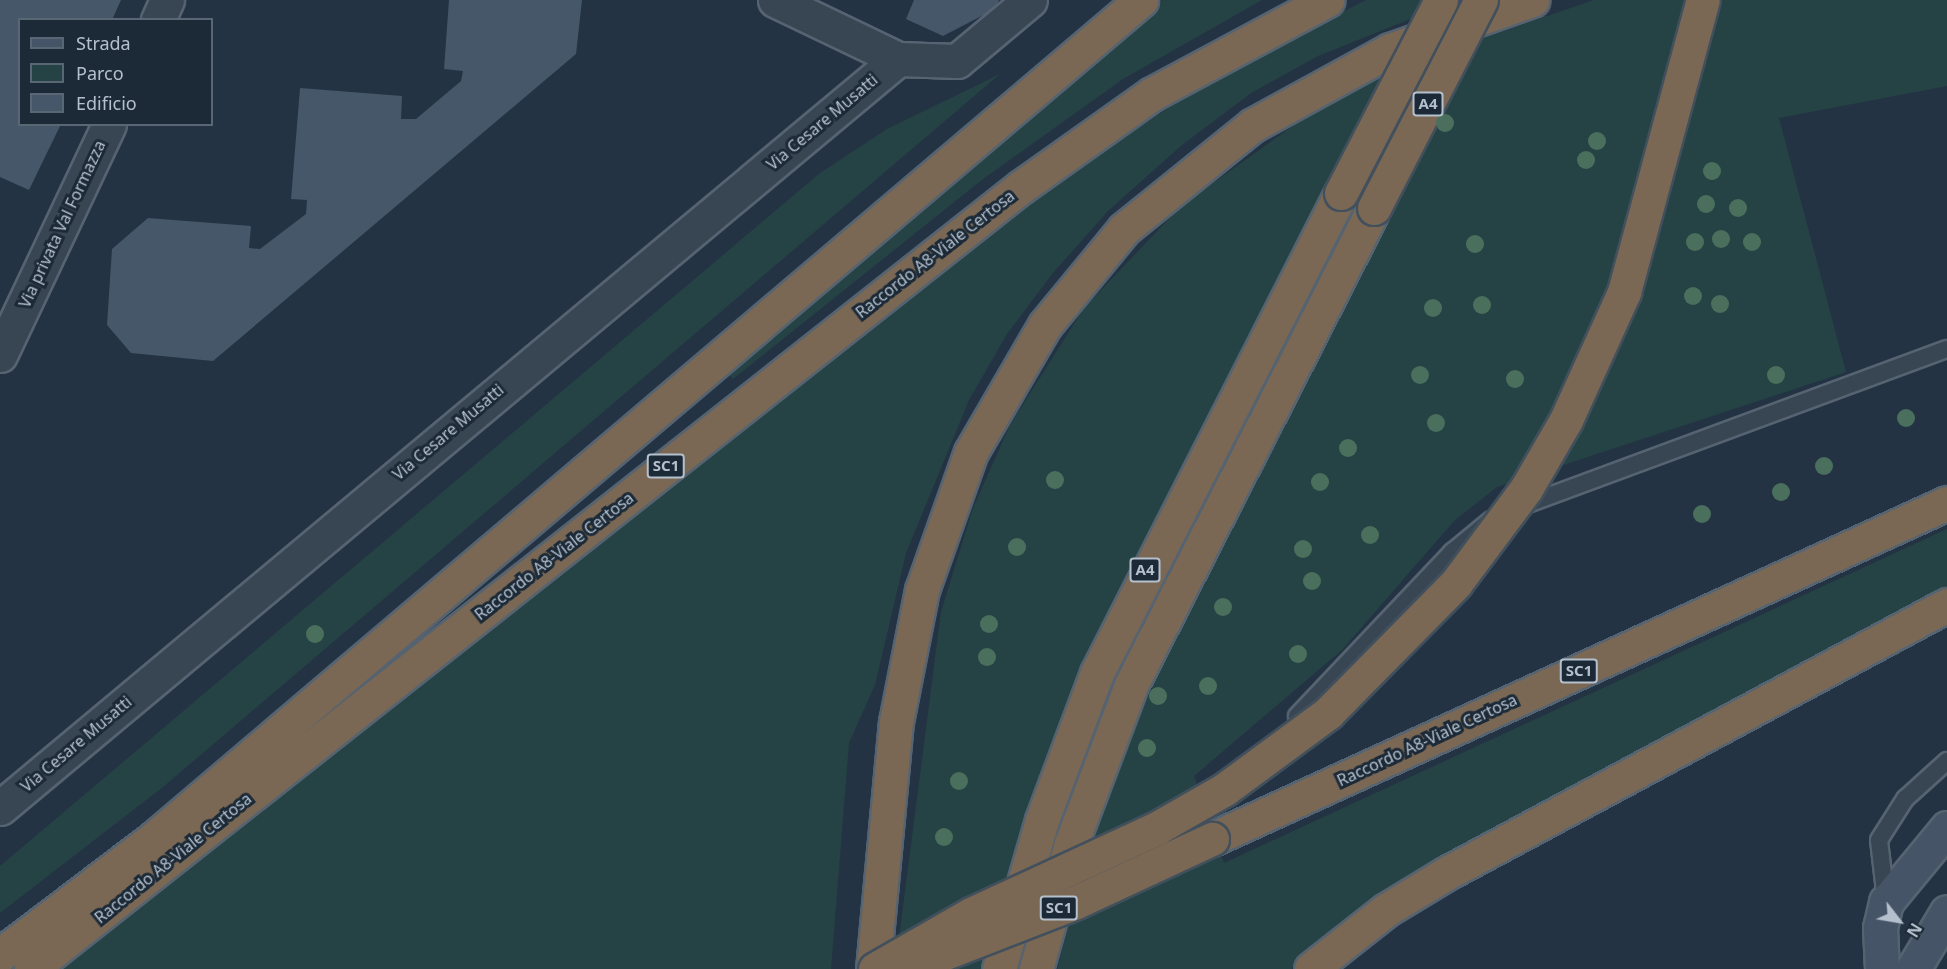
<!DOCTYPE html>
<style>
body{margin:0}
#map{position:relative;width:1947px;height:969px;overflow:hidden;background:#233344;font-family:"Noto Sans",sans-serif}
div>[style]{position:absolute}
.green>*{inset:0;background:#254344}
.building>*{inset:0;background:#47576a}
.roads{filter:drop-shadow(2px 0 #566370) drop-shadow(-2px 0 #566370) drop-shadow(0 2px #566370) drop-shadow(0 -2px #566370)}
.lane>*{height:16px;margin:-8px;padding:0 8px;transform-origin:8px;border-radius:8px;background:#384553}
.street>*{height:33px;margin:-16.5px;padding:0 16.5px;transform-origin:16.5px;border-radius:16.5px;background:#384553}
.secondary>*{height:33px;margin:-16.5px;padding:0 16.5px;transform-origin:16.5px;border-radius:16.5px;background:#455466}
.highway>*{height:33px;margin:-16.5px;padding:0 16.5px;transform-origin:16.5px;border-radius:16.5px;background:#7a6854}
.bridges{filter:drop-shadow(2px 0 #42505d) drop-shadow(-2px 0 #42505d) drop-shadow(0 2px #42505d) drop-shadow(0 -2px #42505d)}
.highway-bridge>*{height:33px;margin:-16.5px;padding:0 16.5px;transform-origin:16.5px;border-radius:16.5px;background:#7a6854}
.trees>*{width:18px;height:18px;margin:-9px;border-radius:50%;background:#4a6f5d}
span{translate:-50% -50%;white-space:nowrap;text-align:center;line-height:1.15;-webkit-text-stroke:6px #1c2a38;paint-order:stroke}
.shield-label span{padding:2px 4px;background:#1c2a38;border:2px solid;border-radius:4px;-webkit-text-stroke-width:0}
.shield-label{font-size:15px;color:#b5c0cd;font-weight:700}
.street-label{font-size:16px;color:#b5c0cd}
.legend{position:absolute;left:18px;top:18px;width:195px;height:108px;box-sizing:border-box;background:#1c2a38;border:2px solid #596674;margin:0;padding:8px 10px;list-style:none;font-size:18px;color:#b5c0cd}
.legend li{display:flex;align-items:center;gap:12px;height:30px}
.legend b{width:30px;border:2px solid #596674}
.north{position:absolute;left:1869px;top:891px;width:60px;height:60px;-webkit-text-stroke:4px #1c2a38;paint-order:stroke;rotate:121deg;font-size:16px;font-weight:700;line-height:24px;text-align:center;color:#b5c0cd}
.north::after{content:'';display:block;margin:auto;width:21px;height:27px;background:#b5c0cd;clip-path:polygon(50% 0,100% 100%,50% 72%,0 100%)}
</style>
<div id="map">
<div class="green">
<i style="clip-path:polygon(1163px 0,1262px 0,1123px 79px,983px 179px,733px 379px,726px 371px)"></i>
<i style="clip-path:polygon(1366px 0,1458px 0,1318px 56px,1251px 93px,1182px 145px,1108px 211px,1053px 273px,1007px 334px,969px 400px,906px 553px,875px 685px,849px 743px,831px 969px,60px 969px,1044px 191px,1217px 75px)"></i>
<i style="clip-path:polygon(1594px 0,1947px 0,1947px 86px,1779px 118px,1846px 372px,1497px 487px,1454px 521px,1342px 650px,1194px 776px,1224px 863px,1947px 529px,1947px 589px,1499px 824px,1416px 872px,1291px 969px,1057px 969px,1092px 836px,1149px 694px,1218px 548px,1389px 216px,1327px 184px,1094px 641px,1041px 775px,983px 969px,895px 969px,941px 612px,973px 508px,1010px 425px,1084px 308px,1182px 205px,1321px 106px,1382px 73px)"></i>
<i style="clip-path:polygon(1000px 74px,163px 787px,0 913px,0 866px,820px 173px,887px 129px)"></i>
</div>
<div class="building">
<i style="clip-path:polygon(0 0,121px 0,112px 20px,20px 20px,20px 124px,61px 124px,29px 190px,0 177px)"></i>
<i style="clip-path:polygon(449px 0,582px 0,576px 54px,213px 361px,131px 353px,107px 325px,112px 249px,148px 218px,251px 226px,249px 248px,260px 249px,306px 214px,307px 200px,291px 199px,300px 88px,402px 96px,401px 119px,416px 119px,461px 81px,463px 71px,444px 69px)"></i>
<i style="clip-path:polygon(914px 0,999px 0,995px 9px,943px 36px,906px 19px)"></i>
</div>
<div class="roads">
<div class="lane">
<i style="left:1517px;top:508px;width:458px;rotate:-20.3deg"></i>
<i style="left:1297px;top:716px;width:226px;rotate:-46.6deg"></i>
<i style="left:1452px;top:552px;width:50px;rotate:-39.4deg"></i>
<i style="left:1886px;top:900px;width:60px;rotate:-96.7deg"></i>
<i style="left:1879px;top:840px;width:49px;rotate:-57.6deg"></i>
<i style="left:1905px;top:799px;width:57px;rotate:-42.1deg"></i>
</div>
<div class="street">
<i style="left:775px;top:0;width:136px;rotate:25.6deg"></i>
<i style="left:898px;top:59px;width:59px;rotate:1.9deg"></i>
<i style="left:957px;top:61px;width:95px;rotate:-39.9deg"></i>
<i style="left:158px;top:20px;width:22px;rotate:-66deg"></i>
<i style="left:0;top:355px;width:255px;rotate:-64.7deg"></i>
<i style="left:0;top:808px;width:1169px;rotate:-39.83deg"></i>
</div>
<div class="secondary">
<i style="left:1882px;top:969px;width:41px;rotate:-92.8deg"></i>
<i style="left:1880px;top:928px;width:27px;rotate:-77deg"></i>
<i style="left:1886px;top:902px;width:96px;rotate:-50.5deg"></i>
<i style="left:1913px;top:969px;width:66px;rotate:-59.2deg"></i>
</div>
<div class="highway">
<i style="left:1212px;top:839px;width:808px;rotate:-24.57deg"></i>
<i style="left:0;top:955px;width:193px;rotate:-37.2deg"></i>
<i style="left:154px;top:838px;width:1295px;rotate:-40.33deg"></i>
<i style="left:31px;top:969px;width:1262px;rotate:-38.31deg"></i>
<i style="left:1021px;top:187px;width:161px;rotate:-35.4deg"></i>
<i style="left:1152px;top:94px;width:199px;rotate:-28.2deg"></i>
<i style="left:873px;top:969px;width:248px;rotate:-84.7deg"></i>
<i style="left:896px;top:722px;width:135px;rotate:-78.9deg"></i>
<i style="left:922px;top:590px;width:146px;rotate:-70.5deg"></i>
<i style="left:971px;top:452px;width:147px;rotate:-59.8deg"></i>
<i style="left:1045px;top:325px;width:124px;rotate:-50.5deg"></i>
<i style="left:1124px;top:229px;width:166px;rotate:-38.9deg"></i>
<i style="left:1253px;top:125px;width:156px;rotate:-28.7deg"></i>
<i style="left:1390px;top:50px;width:151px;rotate:-19.4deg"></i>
<i style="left:999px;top:969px;width:155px;rotate:-73.9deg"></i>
<i style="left:1042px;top:820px;width:157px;rotate:-69.5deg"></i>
<i style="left:1097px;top:673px;width:538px;rotate:-63.05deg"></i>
<i style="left:1036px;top:969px;width:130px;rotate:-74.4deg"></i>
<i style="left:1071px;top:844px;width:170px;rotate:-69.3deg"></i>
<i style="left:1131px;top:685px;width:535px;rotate:-63deg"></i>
<i style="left:1311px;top:969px;width:95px;rotate:-38.2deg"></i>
<i style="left:1386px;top:910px;width:71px;rotate:-31.2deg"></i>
<i style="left:1447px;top:873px;width:567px;rotate:-28.19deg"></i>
</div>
</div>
<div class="bridges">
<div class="highway-bridge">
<i style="left:1341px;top:193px;width:217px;rotate:-62.6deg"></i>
<i style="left:1374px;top:208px;width:234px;rotate:-62.8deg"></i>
<i style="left:919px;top:963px;width:168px;rotate:-21.2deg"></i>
<i style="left:1076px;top:902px;width:150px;rotate:-24.9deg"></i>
<i style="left:875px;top:969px;width:111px;rotate:-29.8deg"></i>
<i style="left:971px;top:914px;width:205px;rotate:-24.8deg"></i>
<i style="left:1157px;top:828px;width:78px;rotate:-29.8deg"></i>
<i style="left:1225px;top:789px;width:128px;rotate:-36.4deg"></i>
<i style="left:1328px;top:713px;width:182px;rotate:-45.4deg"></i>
<i style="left:1456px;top:583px;width:117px;rotate:-53.3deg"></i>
<i style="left:1526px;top:489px;width:80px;rotate:-59.9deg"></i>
<i style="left:1566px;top:420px;width:141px;rotate:-65.6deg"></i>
<i style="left:1624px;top:292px;width:302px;rotate:-74.9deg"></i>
</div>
</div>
<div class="trees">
<i style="left:1445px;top:123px"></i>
<i style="left:1597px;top:141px"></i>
<i style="left:1586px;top:160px"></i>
<i style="left:1712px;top:171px"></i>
<i style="left:1706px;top:204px"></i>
<i style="left:1738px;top:208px"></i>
<i style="left:1721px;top:239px"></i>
<i style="left:1695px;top:242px"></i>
<i style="left:1752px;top:242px"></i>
<i style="left:1475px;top:244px"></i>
<i style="left:1693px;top:296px"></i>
<i style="left:1720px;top:304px"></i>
<i style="left:1482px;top:305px"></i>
<i style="left:1433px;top:308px"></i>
<i style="left:1420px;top:375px"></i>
<i style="left:1776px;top:375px"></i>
<i style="left:1515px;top:379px"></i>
<i style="left:1906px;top:418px"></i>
<i style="left:1436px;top:423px"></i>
<i style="left:1348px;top:448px"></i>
<i style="left:1824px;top:466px"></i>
<i style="left:1055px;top:480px"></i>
<i style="left:1320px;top:482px"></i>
<i style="left:1781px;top:492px"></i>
<i style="left:1702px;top:514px"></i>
<i style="left:1370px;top:535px"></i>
<i style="left:1017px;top:547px"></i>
<i style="left:1303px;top:549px"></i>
<i style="left:1312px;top:581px"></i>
<i style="left:1223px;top:607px"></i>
<i style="left:989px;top:624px"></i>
<i style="left:315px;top:634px"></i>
<i style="left:1298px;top:654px"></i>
<i style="left:987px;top:657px"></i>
<i style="left:1208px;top:686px"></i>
<i style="left:1158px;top:696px"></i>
<i style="left:1147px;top:748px"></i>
<i style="left:959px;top:781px"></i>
<i style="left:944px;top:837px"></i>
</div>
<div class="shield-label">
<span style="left:1428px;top:104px">A4</span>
<span style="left:666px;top:466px">SC1</span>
<span style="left:1145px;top:570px">A4</span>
<span style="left:1579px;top:671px">SC1</span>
<span style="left:1059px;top:908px">SC1</span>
</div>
<div class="street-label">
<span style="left:822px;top:122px;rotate:-40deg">Via Cesare Musatti</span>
<span style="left:62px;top:224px;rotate:-65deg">Via privata Val Formazza</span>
<span style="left:935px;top:254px;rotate:-38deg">Raccordo A8-Viale Certosa</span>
<span style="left:448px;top:432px;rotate:-40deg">Via Cesare Musatti</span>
<span style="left:554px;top:556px;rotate:-38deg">Raccordo A8-Viale Certosa</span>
<span style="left:1427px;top:740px;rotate:-25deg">Raccordo A8-Viale Certosa</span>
<span style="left:76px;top:744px;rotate:-40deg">Via Cesare Musatti</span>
<span style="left:173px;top:858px;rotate:-39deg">Raccordo A8-Viale Certosa</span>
</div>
<ul class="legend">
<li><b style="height:8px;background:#455466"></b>Strada</li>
<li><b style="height:16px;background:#254344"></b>Parco</li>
<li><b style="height:16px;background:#47576a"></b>Edificio</li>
</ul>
<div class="north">N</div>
</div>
